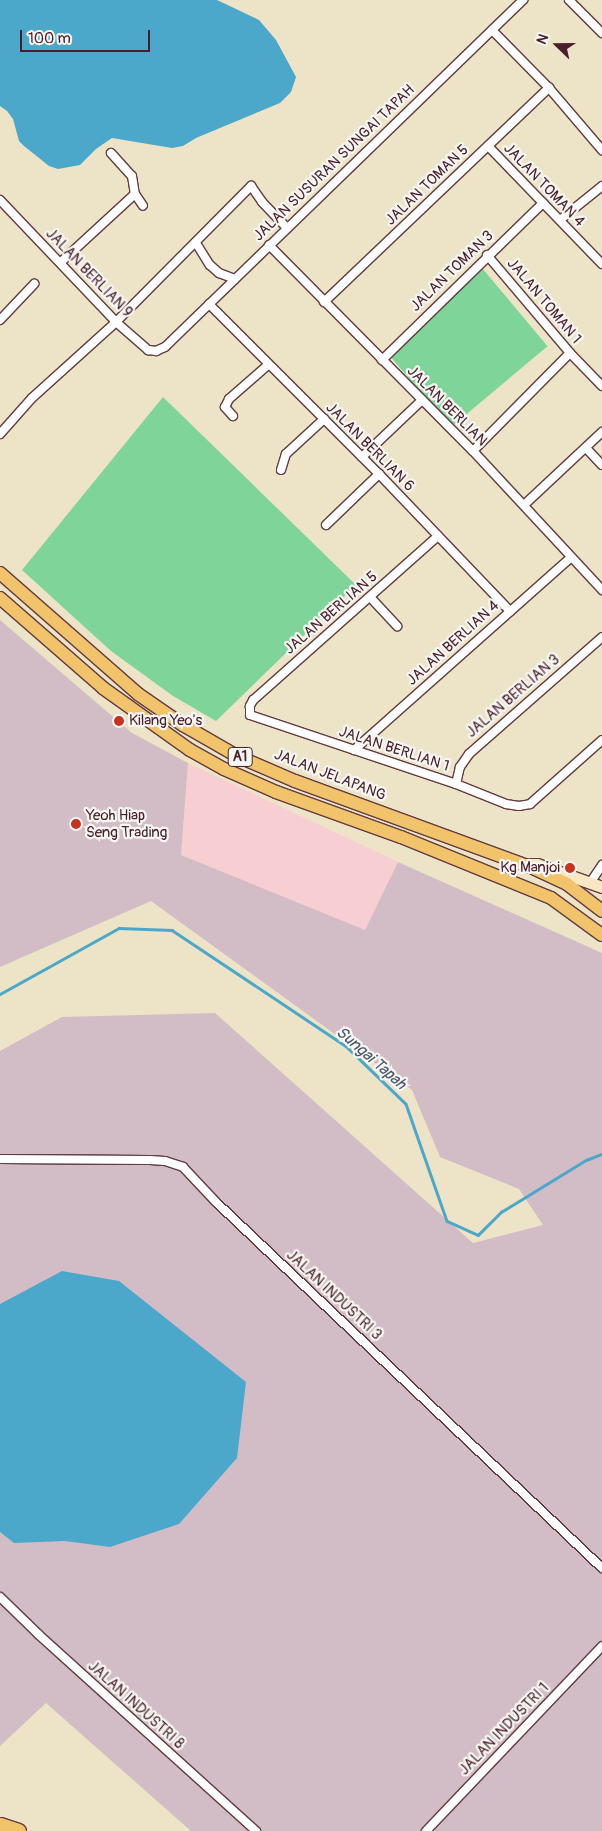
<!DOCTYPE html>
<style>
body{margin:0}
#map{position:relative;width:602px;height:1831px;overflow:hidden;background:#ede3c7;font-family:Pangolin,sans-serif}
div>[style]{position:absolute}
.built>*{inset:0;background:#f7cfd2}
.industrial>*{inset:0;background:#d2bdc6}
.green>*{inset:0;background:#7fd599;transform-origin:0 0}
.water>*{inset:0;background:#4ca8ca}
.stream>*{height:2.5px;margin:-1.25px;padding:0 1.25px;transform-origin:1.25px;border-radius:1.25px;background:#4ca8ca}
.roads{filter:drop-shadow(1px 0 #623c42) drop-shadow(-1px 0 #623c42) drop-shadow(0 1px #623c42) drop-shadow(0 -1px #623c42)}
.street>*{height:8px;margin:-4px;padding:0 4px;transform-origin:4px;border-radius:4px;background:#fff}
.secondary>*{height:11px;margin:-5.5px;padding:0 5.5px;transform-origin:5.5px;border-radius:5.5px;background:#f9e7c3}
.primary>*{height:12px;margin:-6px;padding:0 6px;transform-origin:6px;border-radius:6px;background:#f1c36a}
.highway>*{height:15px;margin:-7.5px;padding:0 7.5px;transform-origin:7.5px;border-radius:7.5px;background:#f1c36a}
.dots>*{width:14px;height:14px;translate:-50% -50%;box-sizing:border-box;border:2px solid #f6f6f2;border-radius:50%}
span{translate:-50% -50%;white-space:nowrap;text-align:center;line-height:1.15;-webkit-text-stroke:4.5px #f6f6f2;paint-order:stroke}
.shield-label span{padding:1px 4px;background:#f6f6f2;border:1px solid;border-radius:4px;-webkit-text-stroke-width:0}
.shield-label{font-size:14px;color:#4a1f2b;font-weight:700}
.street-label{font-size:15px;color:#4a1f2b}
.poi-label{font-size:15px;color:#4a1f2b}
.left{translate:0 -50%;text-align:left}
.right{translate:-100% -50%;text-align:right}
.water-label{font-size:16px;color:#4b566b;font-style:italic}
.north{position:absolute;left:532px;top:20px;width:50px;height:50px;-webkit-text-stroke:4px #f6f6f2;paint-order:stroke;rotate:292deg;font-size:14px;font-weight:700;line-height:20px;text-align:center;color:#4a1f2b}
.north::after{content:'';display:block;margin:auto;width:18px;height:22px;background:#4a1f2b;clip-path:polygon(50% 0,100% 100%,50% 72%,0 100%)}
.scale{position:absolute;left:20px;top:30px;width:130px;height:22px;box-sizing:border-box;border:2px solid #4a1f2b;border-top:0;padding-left:6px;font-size:15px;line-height:18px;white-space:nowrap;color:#4a1f2b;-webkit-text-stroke:4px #f6f6f2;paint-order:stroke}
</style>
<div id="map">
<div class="built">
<i style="clip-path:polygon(188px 763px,398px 862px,365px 931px,181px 855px)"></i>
</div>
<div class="industrial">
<i style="clip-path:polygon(0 620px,132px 733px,188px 763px,181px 855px,365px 930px,398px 862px,602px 953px,602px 1831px,191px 1831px,46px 1703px,0 1746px,0 1051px,62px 1017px,215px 1013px,473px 1243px,543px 1225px,519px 1189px,440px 1157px,412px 1090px,151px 901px,0 967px)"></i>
</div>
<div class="green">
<i style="left:482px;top:268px;width:102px;height:127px;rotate:50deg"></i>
<i style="clip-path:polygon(163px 397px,356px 585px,216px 721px,173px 696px,111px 651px,22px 570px)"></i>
</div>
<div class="water">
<i style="clip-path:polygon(0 0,217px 0,259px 20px,276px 40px,296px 77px,291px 92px,280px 103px,196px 138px,183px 146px,172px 148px,112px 138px,96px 149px,80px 165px,58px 169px,49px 166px,24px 146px,19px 141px,13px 119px,7px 111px,0 106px)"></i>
<i style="clip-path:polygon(62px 1271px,119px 1281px,246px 1382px,237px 1458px,179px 1524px,110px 1547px,65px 1541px,14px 1543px,0 1532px,0 1304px)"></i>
</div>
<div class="stream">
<i style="left:0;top:994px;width:136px;rotate:-29deg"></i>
<i style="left:119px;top:928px;width:53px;rotate:2.2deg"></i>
<i style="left:172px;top:930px;width:209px;rotate:33.7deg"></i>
<i style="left:346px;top:1046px;width:83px;rotate:44deg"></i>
<i style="left:406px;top:1104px;width:124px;rotate:70.7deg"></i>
<i style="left:447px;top:1221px;width:34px;rotate:24deg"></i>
<i style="left:478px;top:1235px;width:33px;rotate:-45deg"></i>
<i style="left:501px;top:1212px;width:100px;rotate:-31.5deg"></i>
<i style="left:586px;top:1160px;width:17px;rotate:-21deg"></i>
</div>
<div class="roads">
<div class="street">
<i style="left:569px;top:0;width:47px;rotate:45deg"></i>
<i style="left:492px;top:30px;width:81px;rotate:45.5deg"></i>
<i style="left:549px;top:88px;width:82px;rotate:49.5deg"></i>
<i style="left:488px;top:146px;width:164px;rotate:46deg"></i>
<i style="left:111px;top:153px;width:31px;rotate:48deg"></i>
<i style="left:132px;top:176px;width:18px;rotate:81deg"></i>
<i style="left:135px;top:194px;width:14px;rotate:56deg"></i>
<i style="left:0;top:200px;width:168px;rotate:46.4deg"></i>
<i style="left:116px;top:322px;width:43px;rotate:41.2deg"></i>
<i style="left:148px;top:350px;width:8px;rotate:7deg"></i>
<i style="left:156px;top:351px;width:10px;rotate:-24deg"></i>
<i style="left:165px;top:347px;width:499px;rotate:-44.1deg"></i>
<i style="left:560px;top:220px;width:54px;rotate:-39deg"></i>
<i style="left:196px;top:243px;width:26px;rotate:58deg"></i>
<i style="left:210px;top:265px;width:12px;rotate:42deg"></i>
<i style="left:219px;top:273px;width:17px;rotate:21deg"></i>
<i style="left:269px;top:245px;width:290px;rotate:45.3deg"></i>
<i style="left:473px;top:451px;width:190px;rotate:47.1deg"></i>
<i style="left:487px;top:255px;width:128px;rotate:49.7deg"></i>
<i style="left:570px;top:353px;width:46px;rotate:45.9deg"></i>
<i style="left:61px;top:262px;width:100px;rotate:-42.6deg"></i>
<i style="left:324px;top:302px;width:311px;rotate:-43.6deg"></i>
<i style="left:209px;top:304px;width:240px;rotate:45deg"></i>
<i style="left:379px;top:474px;width:190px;rotate:46.3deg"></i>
<i style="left:0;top:320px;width:50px;rotate:-46.6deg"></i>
<i style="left:382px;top:360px;width:225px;rotate:-44.3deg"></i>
<i style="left:233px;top:416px;width:12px;rotate:-132deg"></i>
<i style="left:225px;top:407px;width:9px;rotate:-63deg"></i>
<i style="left:229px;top:399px;width:52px;rotate:-41.1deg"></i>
<i style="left:0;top:434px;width:48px;rotate:-48.4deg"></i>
<i style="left:32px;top:398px;width:113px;rotate:-42.1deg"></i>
<i style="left:116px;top:322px;width:192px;rotate:-45.2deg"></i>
<i style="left:251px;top:186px;width:19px;rotate:55deg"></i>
<i style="left:262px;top:202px;width:36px;rotate:46deg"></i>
<i style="left:586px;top:448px;width:23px;rotate:47deg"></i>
<i style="left:473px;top:451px;width:138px;rotate:-45.3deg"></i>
<i style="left:362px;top:457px;width:83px;rotate:-43.5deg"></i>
<i style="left:281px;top:470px;width:17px;rotate:-73deg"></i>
<i style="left:286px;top:454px;width:52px;rotate:-42.6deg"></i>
<i style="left:524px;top:505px;width:107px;rotate:-43.1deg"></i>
<i style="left:326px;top:525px;width:74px;rotate:-43.9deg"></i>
<i style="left:438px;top:536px;width:247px;rotate:138.4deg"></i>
<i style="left:253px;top:700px;width:7px;rotate:117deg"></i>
<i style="left:250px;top:706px;width:9px;rotate:90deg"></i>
<i style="left:250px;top:715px;width:217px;rotate:18.5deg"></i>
<i style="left:456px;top:784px;width:54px;rotate:21.8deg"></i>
<i style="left:506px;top:804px;width:13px;rotate:9deg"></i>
<i style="left:519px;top:806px;width:11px;rotate:-10deg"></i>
<i style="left:530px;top:804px;width:96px;rotate:-41.6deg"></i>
<i style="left:370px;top:597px;width:40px;rotate:47deg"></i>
<i style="left:354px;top:750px;width:290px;rotate:-41.6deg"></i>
<i style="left:456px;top:784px;width:17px;rotate:-77deg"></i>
<i style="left:460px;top:767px;width:16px;rotate:-55deg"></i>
<i style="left:469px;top:754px;width:177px;rotate:-41.3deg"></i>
<i style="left:590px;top:883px;width:22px;rotate:-56deg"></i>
<i style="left:0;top:1159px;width:150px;rotate:0.4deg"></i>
<i style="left:150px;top:1160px;width:15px;rotate:4deg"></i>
<i style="left:165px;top:1161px;width:19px;rotate:18deg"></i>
<i style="left:183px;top:1167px;width:48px;rotate:46.7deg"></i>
<i style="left:216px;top:1202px;width:532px;rotate:43.48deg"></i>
<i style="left:0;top:1597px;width:53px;rotate:44.2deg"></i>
<i style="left:38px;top:1634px;width:294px;rotate:42.1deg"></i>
<i style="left:426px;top:1831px;width:255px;rotate:-46.4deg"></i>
</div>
<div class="secondary">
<i style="left:525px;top:864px;width:12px"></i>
<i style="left:537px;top:864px;width:69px;rotate:19.5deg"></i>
</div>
<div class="primary">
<i style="left:0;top:573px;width:184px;rotate:41.2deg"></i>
<i style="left:138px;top:694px;width:55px;rotate:34.6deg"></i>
<i style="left:183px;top:725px;width:62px;rotate:29.9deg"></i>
<i style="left:237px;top:756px;width:63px;rotate:23.3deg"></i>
<i style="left:295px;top:781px;width:256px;rotate:20.1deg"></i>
<i style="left:535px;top:869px;width:35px;rotate:25deg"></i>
<i style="left:567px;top:884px;width:44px;rotate:37.6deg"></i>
<i style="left:0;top:598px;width:137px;rotate:41.1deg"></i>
<i style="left:103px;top:688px;width:107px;rotate:35.5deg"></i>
<i style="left:190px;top:750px;width:39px;rotate:29deg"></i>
<i style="left:224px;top:769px;width:57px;rotate:23.9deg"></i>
<i style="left:276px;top:792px;width:133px;rotate:19.8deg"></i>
<i style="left:401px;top:837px;width:162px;rotate:22.1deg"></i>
<i style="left:551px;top:898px;width:63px;rotate:36deg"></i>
</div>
<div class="highway">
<i style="left:0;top:1825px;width:19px;rotate:18deg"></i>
</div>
</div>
<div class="dots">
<i style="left:119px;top:721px;background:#c8321e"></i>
<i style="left:76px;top:824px;background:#c8321e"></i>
<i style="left:570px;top:868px;background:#c8321e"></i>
</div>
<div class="shield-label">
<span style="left:240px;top:757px">A1</span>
</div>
<div class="street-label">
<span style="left:334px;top:163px;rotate:-44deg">JALAN SUSURAN SUNGAI TAPAH</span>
<span style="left:427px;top:185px;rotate:-44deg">JALAN TOMAN 5</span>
<span style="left:544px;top:185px;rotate:46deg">JALAN TOMAN 4</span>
<span style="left:452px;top:271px;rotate:-44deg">JALAN TOMAN 3</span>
<span style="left:89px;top:273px;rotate:46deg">JALAN BERLIAN 9</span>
<span style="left:544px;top:301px;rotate:50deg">JALAN TOMAN 1</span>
<span style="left:447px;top:406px;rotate:45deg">JALAN BERLIAN</span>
<span style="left:370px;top:447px;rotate:45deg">JALAN BERLIAN 6</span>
<span style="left:331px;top:613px;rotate:-41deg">JALAN BERLIAN 5</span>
<span style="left:453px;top:643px;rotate:-42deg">JALAN BERLIAN 4</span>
<span style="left:513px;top:696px;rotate:-41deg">JALAN BERLIAN 3</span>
<span style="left:394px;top:749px;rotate:18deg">JALAN BERLIAN 1</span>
<span style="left:330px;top:775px;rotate:21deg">JALAN JELAPANG</span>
<span style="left:334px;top:1295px;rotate:43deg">JALAN INDUSTRI 3</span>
<span style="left:136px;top:1705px;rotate:42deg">JALAN INDUSTRI 8</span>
<span style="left:504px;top:1729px;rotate:-46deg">JALAN INDUSTRI 1</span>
</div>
<div class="poi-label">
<span class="left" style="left:129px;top:721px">Kilang Yeo's</span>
<span class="left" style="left:86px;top:824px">Yeoh Hiap<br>Seng Trading</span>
<span class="right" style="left:560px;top:868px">Kg Manjoi</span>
</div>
<div class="water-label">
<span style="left:371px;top:1058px;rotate:41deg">Sungai Tapah</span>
</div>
<div class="north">N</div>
<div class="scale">100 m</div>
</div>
